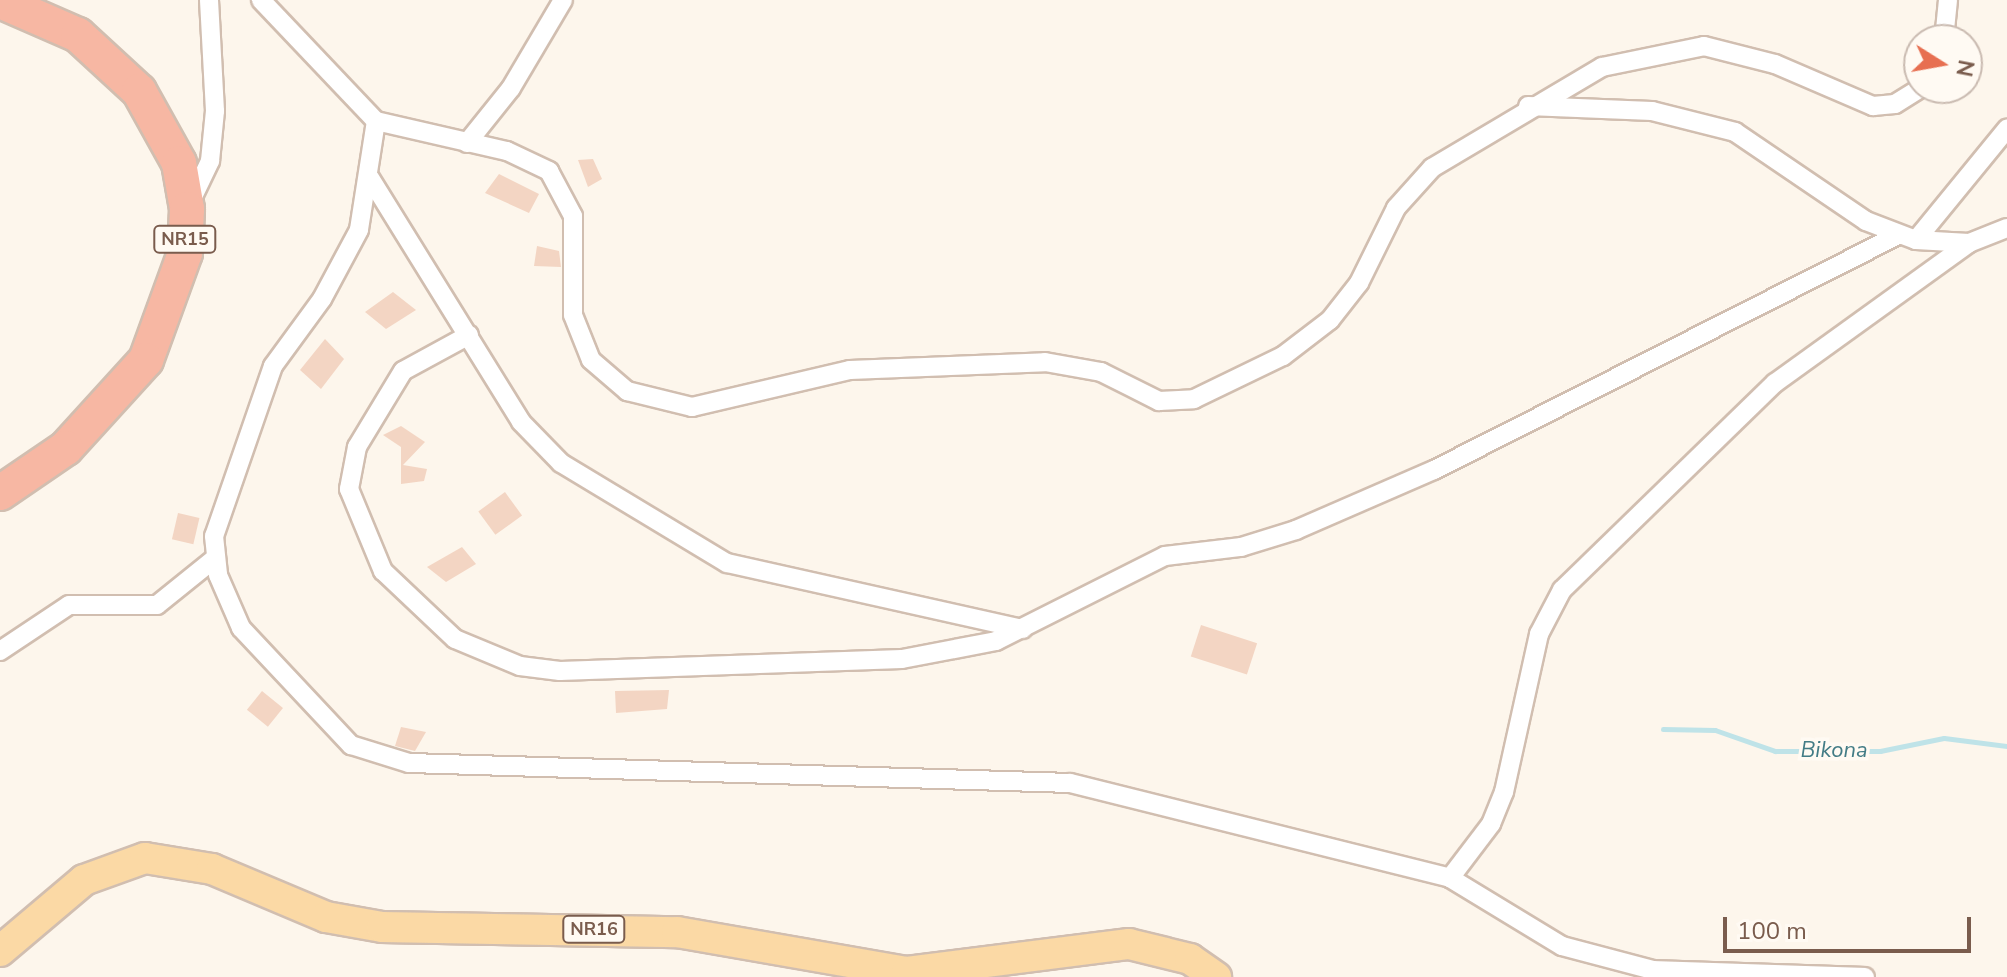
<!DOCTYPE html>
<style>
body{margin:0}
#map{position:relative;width:2007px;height:977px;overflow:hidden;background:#fdf6ec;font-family:"Nunito Sans",sans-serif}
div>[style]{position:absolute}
.stream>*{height:5px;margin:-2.5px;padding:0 2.5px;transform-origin:2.5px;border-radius:2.5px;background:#bfe3e8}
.building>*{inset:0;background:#f3d5c3;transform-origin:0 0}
.roads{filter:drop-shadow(2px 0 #d1beb0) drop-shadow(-2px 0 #d1beb0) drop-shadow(0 2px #d1beb0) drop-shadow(0 -2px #d1beb0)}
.street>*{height:18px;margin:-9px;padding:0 9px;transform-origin:9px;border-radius:9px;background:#fff}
.primary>*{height:30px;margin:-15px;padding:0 15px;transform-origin:15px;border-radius:15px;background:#fbd9a5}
.highway>*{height:34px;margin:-17px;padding:0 17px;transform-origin:17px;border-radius:17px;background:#f7b7a3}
span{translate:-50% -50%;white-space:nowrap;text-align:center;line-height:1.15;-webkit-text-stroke:7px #fffaf3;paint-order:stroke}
.shield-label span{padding:2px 6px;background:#fffaf3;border:2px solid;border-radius:6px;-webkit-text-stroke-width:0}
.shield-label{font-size:18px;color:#7a5c4d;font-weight:700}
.water-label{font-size:22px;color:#437c86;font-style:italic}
.north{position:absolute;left:1903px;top:24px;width:80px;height:80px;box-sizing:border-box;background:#fffaf3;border:2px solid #cabbb1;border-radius:50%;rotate:101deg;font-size:22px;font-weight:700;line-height:32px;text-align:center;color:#7a5c4d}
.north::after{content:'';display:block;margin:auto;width:28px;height:36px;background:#e76f51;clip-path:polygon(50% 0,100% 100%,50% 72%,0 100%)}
.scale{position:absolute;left:1723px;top:917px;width:248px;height:36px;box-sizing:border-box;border:4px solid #7a5c4d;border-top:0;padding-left:10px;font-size:24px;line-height:28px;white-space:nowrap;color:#7a5c4d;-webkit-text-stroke:6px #fffaf3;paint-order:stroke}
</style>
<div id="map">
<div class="stream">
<i style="left:1663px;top:729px;width:52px;rotate:1.1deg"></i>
<i style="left:1715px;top:730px;width:64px;rotate:19.3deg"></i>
<i style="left:1775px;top:751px;width:105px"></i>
<i style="left:1880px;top:751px;width:65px;rotate:-11.5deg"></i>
<i style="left:1944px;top:738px;width:64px;rotate:7.2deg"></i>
</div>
<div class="building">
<i style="clip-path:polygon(593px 159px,602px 179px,588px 187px,578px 160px)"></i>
<i style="clip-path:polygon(499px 174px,539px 194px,529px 213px,485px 193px)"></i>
<i style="clip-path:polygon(537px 246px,559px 251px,561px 267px,534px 266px)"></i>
<i style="clip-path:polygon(393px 292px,416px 310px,386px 329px,365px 312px)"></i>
<i style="clip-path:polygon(325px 339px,344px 359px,321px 389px,300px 370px)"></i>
<i style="clip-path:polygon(401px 426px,425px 442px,403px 465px,427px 469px,424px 481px,401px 484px,401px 447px,383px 435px)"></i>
<i style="left:505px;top:492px;width:29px;height:33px;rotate:54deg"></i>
<i style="left:178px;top:513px;width:22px;height:27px;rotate:13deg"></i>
<i style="clip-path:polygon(462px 547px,476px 564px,446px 582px,427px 567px)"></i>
<i style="left:1201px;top:625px;width:59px;height:33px;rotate:18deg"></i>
<i style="clip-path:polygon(669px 690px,667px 709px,616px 713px,615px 691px)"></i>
<i style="left:262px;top:691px;width:27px;height:24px;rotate:39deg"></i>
<i style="clip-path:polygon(401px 727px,426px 732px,415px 751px,395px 746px)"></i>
</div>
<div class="roads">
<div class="street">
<i style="left:261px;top:0;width:167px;rotate:46.5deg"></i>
<i style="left:376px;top:121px;width:134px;rotate:12.9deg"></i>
<i style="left:507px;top:151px;width:47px;rotate:25.5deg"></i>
<i style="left:549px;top:171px;width:51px;rotate:61.9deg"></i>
<i style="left:573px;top:216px;width:99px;rotate:90deg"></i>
<i style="left:573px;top:315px;width:48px;rotate:68.2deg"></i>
<i style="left:591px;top:360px;width:48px;rotate:40.7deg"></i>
<i style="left:627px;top:391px;width:67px;rotate:13.8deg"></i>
<i style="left:692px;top:407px;width:162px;rotate:-13.2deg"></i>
<i style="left:850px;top:370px;width:195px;rotate:-2.3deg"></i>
<i style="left:1045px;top:362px;width:57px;rotate:10.1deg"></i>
<i style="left:1101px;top:372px;width:65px;rotate:26.6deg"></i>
<i style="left:1159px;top:401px;width:35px;rotate:-3deg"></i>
<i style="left:1194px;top:399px;width:99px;rotate:-25.8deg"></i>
<i style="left:1283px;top:356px;width:59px;rotate:-37.5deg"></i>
<i style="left:1330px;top:320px;width:47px;rotate:-51.9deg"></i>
<i style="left:1359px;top:283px;width:84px;rotate:-63.7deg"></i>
<i style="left:1396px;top:208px;width:54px;rotate:-48deg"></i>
<i style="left:1432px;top:168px;width:198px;rotate:-30.7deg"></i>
<i style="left:1602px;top:67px;width:104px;rotate:-11.6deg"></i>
<i style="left:1704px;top:46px;width:73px;rotate:14.2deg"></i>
<i style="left:1775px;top:64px;width:107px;rotate:23.2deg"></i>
<i style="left:1873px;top:106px;width:22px;rotate:-5deg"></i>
<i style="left:1895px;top:104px;width:31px;rotate:-32deg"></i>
<i style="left:1944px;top:40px;width:40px;rotate:-84.3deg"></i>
<i style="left:1528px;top:106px;width:124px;rotate:2.3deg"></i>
<i style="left:1652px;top:111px;width:86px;rotate:14.2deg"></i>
<i style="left:1735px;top:132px;width:158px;rotate:34.2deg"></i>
<i style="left:1866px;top:221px;width:53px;rotate:20.8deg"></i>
<i style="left:1916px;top:240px;width:53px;rotate:3.2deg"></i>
<i style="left:1969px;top:243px;width:41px;rotate:-21.5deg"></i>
<i style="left:376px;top:121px;width:110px;rotate:98.9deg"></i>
<i style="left:359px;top:230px;width:78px;rotate:118.2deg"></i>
<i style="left:322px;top:299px;width:83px;rotate:126.2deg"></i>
<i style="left:273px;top:366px;width:180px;rotate:109.1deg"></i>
<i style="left:214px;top:536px;width:39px;rotate:84deg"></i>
<i style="left:218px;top:575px;width:58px;rotate:66.5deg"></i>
<i style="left:241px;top:628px;width:161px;rotate:46.8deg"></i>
<i style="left:351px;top:745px;width:61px;rotate:17.2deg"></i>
<i style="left:409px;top:763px;width:661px;rotate:1.73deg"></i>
<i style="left:1070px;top:783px;width:392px;rotate:14deg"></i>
<i style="left:1450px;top:878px;width:131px;rotate:31.3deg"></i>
<i style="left:1562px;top:946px;width:94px;rotate:14.8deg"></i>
<i style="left:1653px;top:970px;width:212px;rotate:1.9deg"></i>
<i style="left:467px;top:143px;width:70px;rotate:-51.3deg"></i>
<i style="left:511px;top:88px;width:102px;rotate:-59.4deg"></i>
<i style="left:370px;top:178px;width:287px;rotate:58.2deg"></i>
<i style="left:521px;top:422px;width:57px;rotate:45.7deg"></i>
<i style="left:561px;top:463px;width:194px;rotate:31.1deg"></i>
<i style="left:727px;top:563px;width:303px;rotate:12.6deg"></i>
<i style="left:190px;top:203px;width:47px;rotate:-64.5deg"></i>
<i style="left:210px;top:161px;width:50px;rotate:-84.3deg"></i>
<i style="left:215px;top:111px;width:111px;rotate:-93.1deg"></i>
<i style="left:1916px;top:240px;width:144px;rotate:-50.7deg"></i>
<i style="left:469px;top:335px;width:75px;rotate:151.4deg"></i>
<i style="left:403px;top:371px;width:89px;rotate:121.2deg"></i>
<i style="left:357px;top:447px;width:43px;rotate:100.8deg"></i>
<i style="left:349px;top:489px;width:89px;rotate:67.5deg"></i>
<i style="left:383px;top:571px;width:99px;rotate:43.4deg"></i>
<i style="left:455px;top:639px;width:70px;rotate:22.6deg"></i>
<i style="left:520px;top:666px;width:40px;rotate:7.1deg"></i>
<i style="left:560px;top:671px;width:342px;rotate:-2deg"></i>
<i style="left:902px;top:659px;width:96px;rotate:-10.8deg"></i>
<i style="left:996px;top:641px;width:189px;rotate:-26.7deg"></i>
<i style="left:1165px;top:556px;width:77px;rotate:-6.8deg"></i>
<i style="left:1241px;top:547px;width:58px;rotate:-17.2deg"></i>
<i style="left:1296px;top:530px;width:150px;rotate:-23.5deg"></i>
<i style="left:1434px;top:470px;width:520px;rotate:-26.86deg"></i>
<i style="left:0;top:651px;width:83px;rotate:-33.7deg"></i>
<i style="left:69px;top:605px;width:88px"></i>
<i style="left:157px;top:605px;width:73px;rotate:-38.9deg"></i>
<i style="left:1450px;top:878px;width:68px;rotate:-52.8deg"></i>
<i style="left:1491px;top:824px;width:35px;rotate:-68deg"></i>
<i style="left:1504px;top:792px;width:162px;rotate:-77.5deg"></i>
<i style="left:1539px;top:634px;width:50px;rotate:-62.4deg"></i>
<i style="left:1562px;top:590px;width:297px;rotate:-44.2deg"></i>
<i style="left:1775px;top:383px;width:239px;rotate:-35.8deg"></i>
</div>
<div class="primary">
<i style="left:0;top:951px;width:110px;rotate:-40.2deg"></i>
<i style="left:84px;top:880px;width:65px;rotate:-19.8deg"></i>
<i style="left:145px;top:858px;width:68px;rotate:9.3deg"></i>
<i style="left:212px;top:869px;width:124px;rotate:22.8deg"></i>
<i style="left:326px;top:917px;width:57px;rotate:10.1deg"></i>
<i style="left:382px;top:927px;width:295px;rotate:1deg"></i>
<i style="left:677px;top:932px;width:233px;rotate:9.9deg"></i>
<i style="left:907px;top:972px;width:224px;rotate:-7.2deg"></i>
<i style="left:1129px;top:944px;width:63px;rotate:13.8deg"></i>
<i style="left:1190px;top:959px;width:32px;rotate:35deg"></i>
</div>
<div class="highway">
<i style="left:0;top:1px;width:85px;rotate:23.6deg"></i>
<i style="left:78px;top:35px;width:83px;rotate:42.6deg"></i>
<i style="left:139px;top:91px;width:82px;rotate:60.9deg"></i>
<i style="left:179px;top:163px;width:47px;rotate:80.1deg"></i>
<i style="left:187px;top:209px;width:44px;rotate:92.6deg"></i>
<i style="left:185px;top:253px;width:114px;rotate:110deg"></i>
<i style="left:146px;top:360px;width:119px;rotate:132.3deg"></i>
<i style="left:66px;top:448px;width:80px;rotate:145.7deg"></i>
</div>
</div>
<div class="shield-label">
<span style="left:185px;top:239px">NR15</span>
<span style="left:594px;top:929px">NR16</span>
</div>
<div class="water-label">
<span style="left:1834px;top:751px">Bikona</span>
</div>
<div class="north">N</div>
<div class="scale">100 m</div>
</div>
